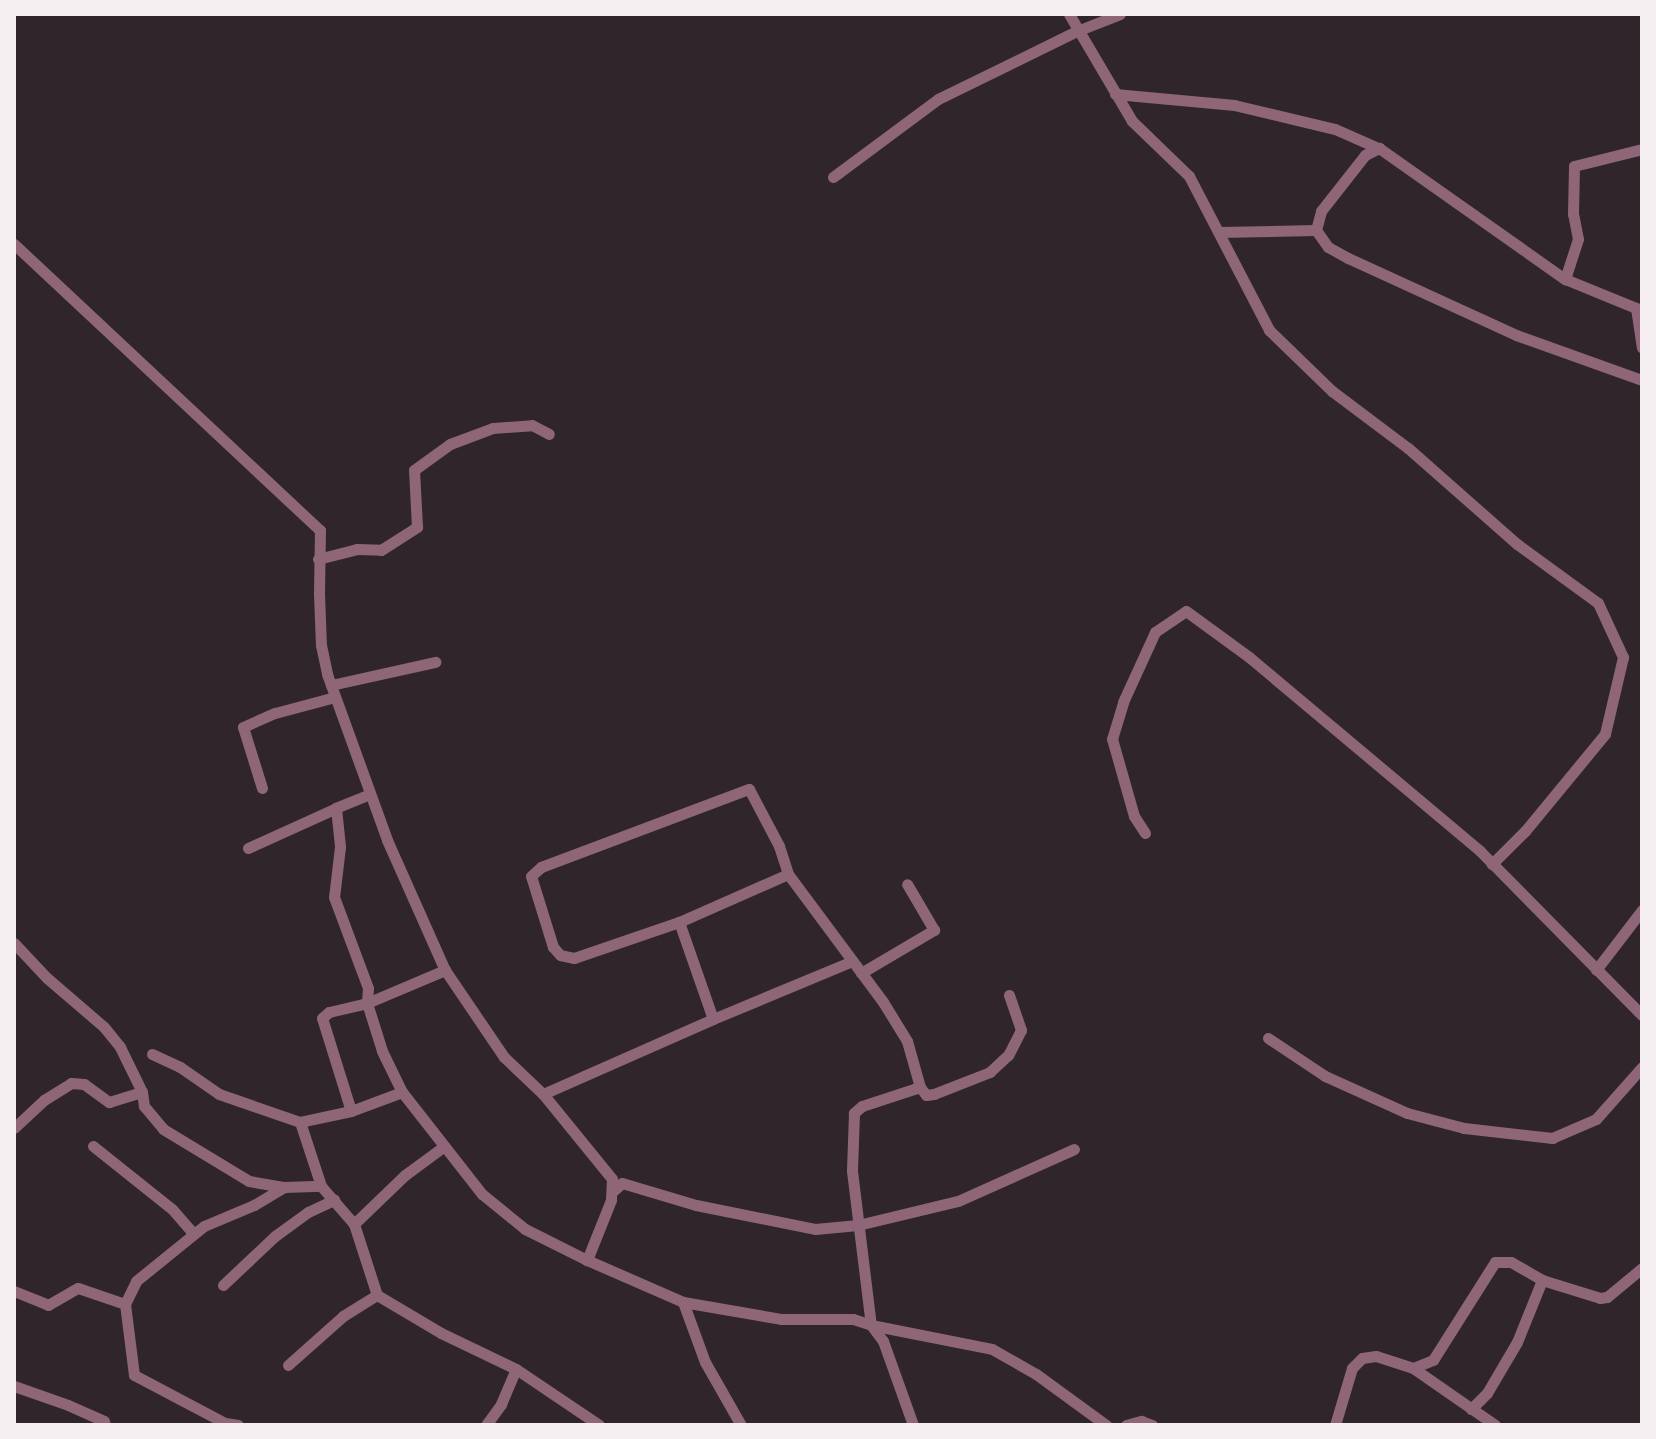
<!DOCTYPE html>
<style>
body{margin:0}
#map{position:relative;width:1656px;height:1439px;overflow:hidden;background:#30252a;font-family:"PT Serif",serif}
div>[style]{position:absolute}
.street>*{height:11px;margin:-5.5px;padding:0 5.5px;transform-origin:5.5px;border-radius:5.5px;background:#8e6678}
span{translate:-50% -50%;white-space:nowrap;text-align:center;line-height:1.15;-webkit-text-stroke:8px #261c20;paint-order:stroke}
.frame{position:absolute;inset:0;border:16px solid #f6eff2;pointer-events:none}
</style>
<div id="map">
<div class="street">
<i style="left:1069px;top:14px;width:124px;rotate:59.5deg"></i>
<i style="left:1132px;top:121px;width:79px;rotate:44deg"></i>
<i style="left:1189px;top:176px;width:174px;rotate:62.5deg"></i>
<i style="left:1269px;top:330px;width:88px;rotate:44.1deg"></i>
<i style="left:1332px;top:391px;width:95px;rotate:36.9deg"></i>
<i style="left:1408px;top:448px;width:145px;rotate:41.4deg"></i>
<i style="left:1517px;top:544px;width:100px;rotate:36.1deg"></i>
<i style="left:1598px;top:603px;width:60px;rotate:65.2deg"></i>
<i style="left:1623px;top:657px;width:79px;rotate:103.2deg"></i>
<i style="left:1605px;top:734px;width:126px;rotate:129.5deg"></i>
<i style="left:1525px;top:831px;width:47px;rotate:135deg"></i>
<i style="left:1115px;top:94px;width:120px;rotate:5.3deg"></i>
<i style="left:1234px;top:105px;width:104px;rotate:13.4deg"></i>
<i style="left:1335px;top:129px;width:47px;rotate:23.8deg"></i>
<i style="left:833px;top:177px;width:131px;rotate:-36.6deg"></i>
<i style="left:938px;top:99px;width:155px;rotate:-26.1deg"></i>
<i style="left:1077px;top:31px;width:46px;rotate:-21.6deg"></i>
<i style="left:1316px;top:230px;width:20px;rotate:-75deg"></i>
<i style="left:1321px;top:211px;width:71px;rotate:-51.8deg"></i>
<i style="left:1365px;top:155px;width:16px;rotate:-27deg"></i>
<i style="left:1379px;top:148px;width:228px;rotate:35.2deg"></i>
<i style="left:1565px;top:279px;width:77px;rotate:22.2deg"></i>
<i style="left:1636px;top:308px;width:40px;rotate:81.5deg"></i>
<i style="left:1219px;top:232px;width:97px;rotate:-1.2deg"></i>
<i style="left:1316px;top:230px;width:21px;rotate:55deg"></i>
<i style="left:1328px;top:247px;width:23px;rotate:29deg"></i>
<i style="left:1348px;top:258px;width:185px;rotate:24.6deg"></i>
<i style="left:1516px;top:335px;width:134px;rotate:19.7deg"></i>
<i style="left:14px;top:244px;width:419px;rotate:43.1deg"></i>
<i style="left:320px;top:530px;width:64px;rotate:90.9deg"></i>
<i style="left:319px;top:594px;width:51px;rotate:87.8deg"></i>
<i style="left:321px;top:645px;width:30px;rotate:78deg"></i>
<i style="left:327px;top:674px;width:177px;rotate:70.1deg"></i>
<i style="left:387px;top:840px;width:142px;rotate:66deg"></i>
<i style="left:445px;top:970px;width:105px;rotate:55.9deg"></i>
<i style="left:504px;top:1057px;width:54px;rotate:43.5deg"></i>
<i style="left:543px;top:1094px;width:109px;rotate:50.9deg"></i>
<i style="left:612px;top:1179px;width:21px;rotate:93deg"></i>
<i style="left:611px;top:1200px;width:65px;rotate:111.8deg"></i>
<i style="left:587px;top:1260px;width:105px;rotate:23.6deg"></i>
<i style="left:683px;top:1302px;width:64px;rotate:69.9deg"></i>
<i style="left:705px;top:1362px;width:73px;rotate:60.3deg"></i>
<i style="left:1565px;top:279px;width:42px;rotate:-72deg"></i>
<i style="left:1578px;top:239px;width:25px;rotate:-101deg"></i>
<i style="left:1573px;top:214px;width:48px;rotate:-88.8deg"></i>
<i style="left:1574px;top:166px;width:70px;rotate:-14deg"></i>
<i style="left:318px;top:559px;width:40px;rotate:-14.4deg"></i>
<i style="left:357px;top:549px;width:24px;rotate:2deg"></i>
<i style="left:381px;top:550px;width:43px;rotate:-32.6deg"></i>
<i style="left:417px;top:527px;width:57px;rotate:-93deg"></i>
<i style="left:414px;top:470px;width:44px;rotate:-35.8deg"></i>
<i style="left:450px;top:444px;width:46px;rotate:-20.4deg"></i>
<i style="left:493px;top:428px;width:39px;rotate:-4deg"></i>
<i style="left:532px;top:425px;width:19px;rotate:28deg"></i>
<i style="left:331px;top:685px;width:107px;rotate:-12.5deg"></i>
<i style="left:262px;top:788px;width:64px;rotate:-107.3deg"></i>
<i style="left:243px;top:727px;width:35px;rotate:-24deg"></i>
<i style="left:275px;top:713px;width:62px;rotate:-14.9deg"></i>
<i style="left:370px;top:794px;width:37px;rotate:158deg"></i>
<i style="left:336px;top:808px;width:39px;rotate:84deg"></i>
<i style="left:340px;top:847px;width:50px;rotate:96.8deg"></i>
<i style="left:334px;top:897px;width:97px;rotate:69.5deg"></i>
<i style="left:368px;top:988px;width:15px;rotate:94deg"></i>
<i style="left:367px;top:1003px;width:50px;rotate:72.6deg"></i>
<i style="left:382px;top:1051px;width:46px;rotate:64deg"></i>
<i style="left:402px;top:1092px;width:130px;rotate:51.9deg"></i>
<i style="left:482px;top:1194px;width:55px;rotate:39.1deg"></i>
<i style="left:525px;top:1229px;width:69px;rotate:26.6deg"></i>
<i style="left:1145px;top:833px;width:20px;rotate:-123deg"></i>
<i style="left:1134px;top:816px;width:80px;rotate:-105.9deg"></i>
<i style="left:1112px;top:739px;width:39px;rotate:-73deg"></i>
<i style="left:1123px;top:702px;width:77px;rotate:-65.4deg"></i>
<i style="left:1155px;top:632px;width:37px;rotate:-34deg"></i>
<i style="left:1186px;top:611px;width:78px;rotate:36.1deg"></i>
<i style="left:1249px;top:657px;width:302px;rotate:40deg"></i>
<i style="left:1480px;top:851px;width:231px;rotate:45.4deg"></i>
<i style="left:248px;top:848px;width:97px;rotate:-24.4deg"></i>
<i style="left:788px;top:874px;width:119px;rotate:156.2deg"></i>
<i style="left:679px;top:922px;width:111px;rotate:161.1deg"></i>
<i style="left:574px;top:958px;width:14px;rotate:-168deg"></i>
<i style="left:560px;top:955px;width:11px;rotate:-131deg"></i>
<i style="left:553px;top:947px;width:74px;rotate:-107.2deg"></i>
<i style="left:531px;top:876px;width:13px;rotate:-42deg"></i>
<i style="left:541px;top:867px;width:222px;rotate:-20.6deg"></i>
<i style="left:749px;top:789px;width:64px;rotate:62.2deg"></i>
<i style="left:779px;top:846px;width:29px;rotate:72deg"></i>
<i style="left:788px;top:874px;width:159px;rotate:53.4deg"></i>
<i style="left:883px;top:1002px;width:46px;rotate:58.4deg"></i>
<i style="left:907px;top:1041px;width:48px;rotate:74.2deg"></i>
<i style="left:14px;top:943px;width:48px;rotate:46.7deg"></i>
<i style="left:47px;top:978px;width:75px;rotate:40.7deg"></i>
<i style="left:104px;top:1027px;width:26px;rotate:51deg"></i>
<i style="left:120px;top:1047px;width:50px;rotate:63.9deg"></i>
<i style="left:142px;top:1092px;width:14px;rotate:82deg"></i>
<i style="left:144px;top:1106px;width:30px;rotate:50deg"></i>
<i style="left:163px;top:1129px;width:100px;rotate:31.2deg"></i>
<i style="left:249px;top:1181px;width:36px;rotate:10deg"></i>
<i style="left:1596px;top:970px;width:76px;rotate:-52.5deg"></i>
<i style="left:861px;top:973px;width:85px;rotate:-30.5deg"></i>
<i style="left:934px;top:930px;width:53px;rotate:-120.4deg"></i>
<i style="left:1009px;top:995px;width:37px;rotate:71deg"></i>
<i style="left:1021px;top:1030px;width:28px;rotate:117deg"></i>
<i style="left:1008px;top:1055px;width:25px;rotate:137deg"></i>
<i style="left:990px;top:1072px;width:60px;rotate:158.6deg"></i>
<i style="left:934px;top:1094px;width:8px;rotate:173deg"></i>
<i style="left:926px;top:1095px;width:10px;rotate:-127deg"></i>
<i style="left:920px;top:1087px;width:61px;rotate:161.9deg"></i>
<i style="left:862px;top:1106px;width:11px;rotate:139deg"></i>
<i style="left:854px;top:1113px;width:58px;rotate:92deg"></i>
<i style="left:852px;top:1171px;width:155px;rotate:83deg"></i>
<i style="left:871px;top:1325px;width:123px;rotate:11.2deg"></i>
<i style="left:992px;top:1349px;width:51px;rotate:29.6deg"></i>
<i style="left:1036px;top:1374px;width:87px;rotate:36.1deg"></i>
<i style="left:713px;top:1019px;width:151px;rotate:-22.6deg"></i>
<i style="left:1268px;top:1038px;width:69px;rotate:33.7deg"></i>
<i style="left:1325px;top:1076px;width:90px;rotate:24.3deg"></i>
<i style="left:1407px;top:1113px;width:59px;rotate:14.7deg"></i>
<i style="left:1464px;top:1128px;width:89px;rotate:6.5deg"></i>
<i style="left:1552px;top:1138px;width:48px;rotate:-23.4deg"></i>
<i style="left:1596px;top:1119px;width:69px;rotate:-48.5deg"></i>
<i style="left:152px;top:1054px;width:31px;rotate:25deg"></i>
<i style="left:180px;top:1067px;width:47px;rotate:34.7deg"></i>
<i style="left:219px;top:1094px;width:86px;rotate:19.1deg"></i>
<i style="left:402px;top:1092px;width:54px;rotate:159.6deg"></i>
<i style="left:351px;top:1111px;width:52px;rotate:167.8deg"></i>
<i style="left:300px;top:1122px;width:67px;rotate:71.8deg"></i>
<i style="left:321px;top:1186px;width:50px;rotate:49deg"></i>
<i style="left:354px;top:1224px;width:75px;rotate:72.1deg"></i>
<i style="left:377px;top:1295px;width:74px;rotate:30.7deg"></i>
<i style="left:441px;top:1333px;width:83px;rotate:25.6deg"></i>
<i style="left:516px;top:1369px;width:100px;rotate:34deg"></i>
<i style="left:543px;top:1094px;width:186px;rotate:-23.8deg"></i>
<i style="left:713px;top:1019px;width:103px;rotate:-109.3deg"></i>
<i style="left:351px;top:1111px;width:97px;rotate:-107.3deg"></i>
<i style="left:322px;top:1018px;width:9px;rotate:-41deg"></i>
<i style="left:329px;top:1012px;width:39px;rotate:-13deg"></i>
<i style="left:367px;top:1003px;width:85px;rotate:-22.9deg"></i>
<i style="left:14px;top:1128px;width:41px;rotate:-43deg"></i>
<i style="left:44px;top:1100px;width:32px;rotate:-32deg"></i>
<i style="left:71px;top:1083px;width:13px;rotate:4deg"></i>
<i style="left:84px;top:1084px;width:31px;rotate:36deg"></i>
<i style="left:109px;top:1102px;width:34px;rotate:-17deg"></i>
<i style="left:93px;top:1146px;width:101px;rotate:38.6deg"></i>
<i style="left:172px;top:1209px;width:33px;rotate:49deg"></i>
<i style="left:612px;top:1192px;width:13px;rotate:-42deg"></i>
<i style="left:622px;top:1183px;width:77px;rotate:16.6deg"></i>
<i style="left:696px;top:1205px;width:121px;rotate:11.4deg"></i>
<i style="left:815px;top:1229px;width:43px;rotate:-5.3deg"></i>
<i style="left:858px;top:1225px;width:103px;rotate:-13.5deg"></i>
<i style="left:958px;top:1201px;width:127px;rotate:-24.1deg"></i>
<i style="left:354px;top:1224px;width:71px;rotate:-43.9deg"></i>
<i style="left:405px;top:1175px;width:47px;rotate:-36.4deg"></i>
<i style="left:223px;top:1285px;width:71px;rotate:-43.3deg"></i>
<i style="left:275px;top:1236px;width:41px;rotate:-36deg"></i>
<i style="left:308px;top:1212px;width:29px;rotate:-25deg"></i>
<i style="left:14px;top:1291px;width:37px;rotate:22deg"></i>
<i style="left:48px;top:1305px;width:34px;rotate:-30deg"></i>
<i style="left:78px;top:1288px;width:50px;rotate:18.8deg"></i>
<i style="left:683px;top:1302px;width:99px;rotate:9.8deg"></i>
<i style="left:781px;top:1319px;width:72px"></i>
<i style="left:853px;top:1319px;width:19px;rotate:18deg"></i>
<i style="left:871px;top:1325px;width:20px;rotate:53deg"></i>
<i style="left:883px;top:1341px;width:89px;rotate:70.3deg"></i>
<i style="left:288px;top:1365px;width:74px;rotate:-41.7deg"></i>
<i style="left:343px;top:1316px;width:40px;rotate:-32deg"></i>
<i style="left:1413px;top:1368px;width:100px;rotate:34.8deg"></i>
<i style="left:14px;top:1386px;width:57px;rotate:19.4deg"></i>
<i style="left:68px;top:1405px;width:39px;rotate:24deg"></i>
<i style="left:104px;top:1421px;width:4px;rotate:76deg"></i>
<i style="left:1471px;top:1409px;width:23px;rotate:-45deg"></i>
<i style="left:1487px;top:1393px;width:59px;rotate:-59.5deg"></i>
<i style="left:1517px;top:1342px;width:67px;rotate:-68deg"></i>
<i style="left:238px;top:1425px;width:13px;rotate:-171deg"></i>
<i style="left:225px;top:1423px;width:103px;rotate:-152.2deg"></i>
<i style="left:134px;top:1375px;width:72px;rotate:-97.2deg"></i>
<i style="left:125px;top:1304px;width:25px;rotate:-64deg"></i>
<i style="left:136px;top:1281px;width:87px;rotate:-39deg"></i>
<i style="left:204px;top:1226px;width:54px;rotate:-22.8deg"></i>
<i style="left:254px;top:1205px;width:35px;rotate:-31deg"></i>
<i style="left:284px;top:1187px;width:37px;rotate:-2deg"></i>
<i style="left:486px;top:1425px;width:26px;rotate:-54deg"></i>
<i style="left:501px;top:1404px;width:38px;rotate:-67deg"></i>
<i style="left:1126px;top:1425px;width:16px;rotate:-15deg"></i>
<i style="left:1141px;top:1421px;width:12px;rotate:20deg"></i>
<i style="left:1335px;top:1425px;width:59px;rotate:-73.4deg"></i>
<i style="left:1352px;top:1368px;width:14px;rotate:-45deg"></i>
<i style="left:1362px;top:1358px;width:14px;rotate:-8deg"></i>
<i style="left:1376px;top:1356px;width:39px;rotate:18deg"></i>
<i style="left:1413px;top:1368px;width:22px;rotate:-22deg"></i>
<i style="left:1433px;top:1360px;width:116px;rotate:-57.7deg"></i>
<i style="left:1495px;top:1262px;width:16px"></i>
<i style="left:1511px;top:1262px;width:36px;rotate:30deg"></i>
<i style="left:1542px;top:1280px;width:61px;rotate:17.2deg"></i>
<i style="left:1600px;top:1298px;width:7px;rotate:-8deg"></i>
<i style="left:1607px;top:1297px;width:45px;rotate:-39.6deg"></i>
</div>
<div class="frame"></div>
</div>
